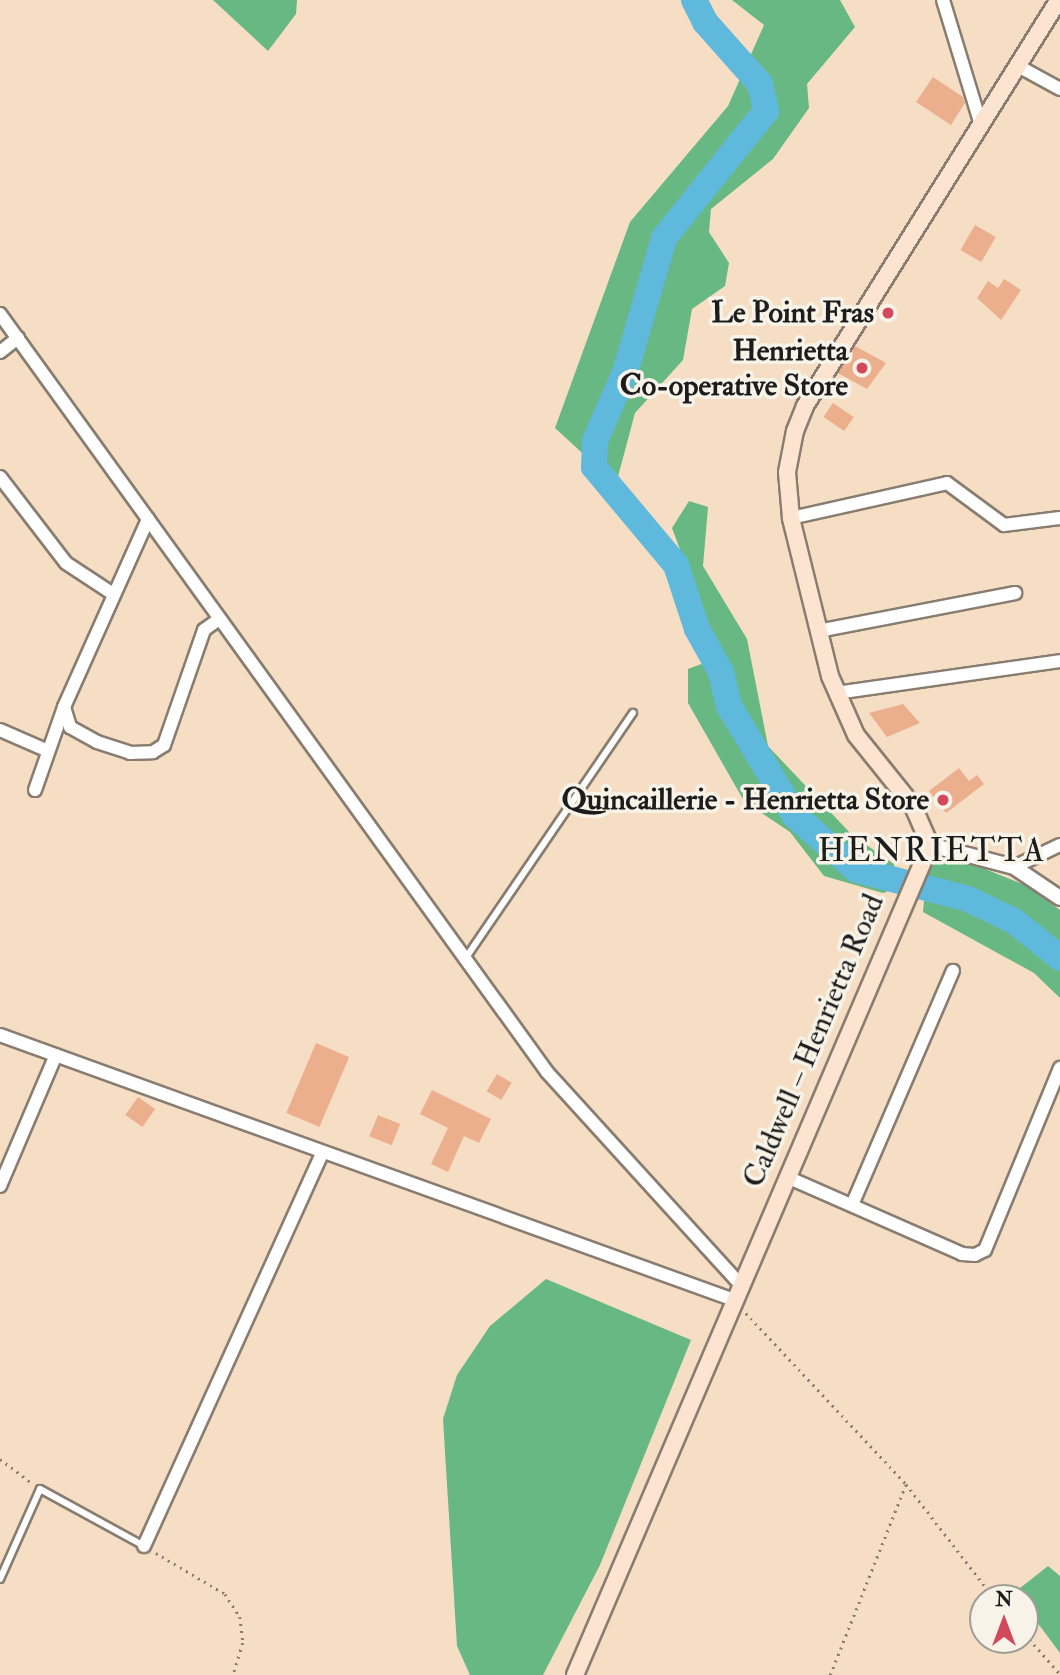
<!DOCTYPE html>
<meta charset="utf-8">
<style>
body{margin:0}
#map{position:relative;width:1060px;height:1675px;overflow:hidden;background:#f5dec4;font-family:"IM FELL Double Pica",serif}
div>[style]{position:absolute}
.forest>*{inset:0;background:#68b884}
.river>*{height:26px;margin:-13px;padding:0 13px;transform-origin:13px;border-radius:13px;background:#5fb9dd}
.building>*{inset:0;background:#ecaf8e;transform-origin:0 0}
.path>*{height:2.5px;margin-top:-1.25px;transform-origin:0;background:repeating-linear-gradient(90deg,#887d70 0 2px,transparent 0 7px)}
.roads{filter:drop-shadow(2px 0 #887d70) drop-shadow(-2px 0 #887d70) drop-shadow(0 2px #887d70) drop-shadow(0 -2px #887d70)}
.service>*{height:6px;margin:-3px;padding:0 3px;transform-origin:3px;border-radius:3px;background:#fff}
.minor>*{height:12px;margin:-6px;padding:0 6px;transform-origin:6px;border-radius:6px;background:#fff}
.tertiary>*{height:14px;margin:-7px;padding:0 7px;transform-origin:7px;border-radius:7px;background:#fff}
.secondary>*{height:16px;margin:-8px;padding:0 8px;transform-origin:8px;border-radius:8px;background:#fde4d0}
.dots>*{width:19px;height:19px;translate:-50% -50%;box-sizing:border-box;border:4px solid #f7f3e8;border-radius:50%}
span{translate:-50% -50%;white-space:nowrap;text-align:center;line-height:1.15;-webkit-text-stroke:7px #f7f3e8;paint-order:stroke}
.poi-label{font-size:30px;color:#1c1c1c;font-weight:700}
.right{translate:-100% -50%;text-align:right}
.street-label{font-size:30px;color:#1c1c1c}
.quarter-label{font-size:33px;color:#1c1c1c;letter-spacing:2px}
.north{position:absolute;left:969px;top:1584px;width:70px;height:70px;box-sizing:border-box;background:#f7f3e8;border:2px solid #9f9d96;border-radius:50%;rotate:0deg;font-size:19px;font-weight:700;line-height:28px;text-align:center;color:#1c1c1c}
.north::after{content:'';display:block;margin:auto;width:24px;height:32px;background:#d1495b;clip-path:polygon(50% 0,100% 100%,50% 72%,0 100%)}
</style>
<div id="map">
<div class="forest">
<i style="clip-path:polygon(213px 0,297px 0,296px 14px,268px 51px)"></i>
<i style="clip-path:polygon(732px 0,840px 0,855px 27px,807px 84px,809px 108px,773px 159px,711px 209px,709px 232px,729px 263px,725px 286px,692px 309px,683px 360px,635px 413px,616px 484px,555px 428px,630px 222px,728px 106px,764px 25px)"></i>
<i style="clip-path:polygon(689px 501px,708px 507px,703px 566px,747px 639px,768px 746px,852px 835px,894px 864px,894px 889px,883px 893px,824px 876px,790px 832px,744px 801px,688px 703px,688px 669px,720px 657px,672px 528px)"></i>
<i style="clip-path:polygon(937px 857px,965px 861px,1025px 885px,1060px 910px,1060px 998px,1034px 973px,923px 912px,926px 879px)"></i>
<i style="clip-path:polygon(546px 1279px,691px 1340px,600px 1565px,543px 1675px,470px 1675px,457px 1646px,443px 1419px,457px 1375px,490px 1326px)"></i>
<i style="clip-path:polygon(1048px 1566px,1060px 1576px,1060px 1653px,1025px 1606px,1025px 1598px,1015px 1592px)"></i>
</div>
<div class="river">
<i style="left:694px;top:0;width:25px;rotate:63deg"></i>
<i style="left:705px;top:22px;width:83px;rotate:48.4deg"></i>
<i style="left:760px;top:84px;width:28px;rotate:77deg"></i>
<i style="left:766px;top:111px;width:163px;rotate:128.8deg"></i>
<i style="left:664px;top:238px;width:137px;rotate:106.1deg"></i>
<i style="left:626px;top:370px;width:77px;rotate:113.6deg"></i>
<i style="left:595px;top:441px;width:26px;rotate:92deg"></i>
<i style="left:594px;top:467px;width:128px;rotate:50.1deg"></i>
<i style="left:676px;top:565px;width:67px;rotate:71.8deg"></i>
<i style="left:697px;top:629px;width:49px;rotate:60.8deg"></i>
<i style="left:721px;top:672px;width:35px;rotate:77deg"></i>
<i style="left:729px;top:706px;width:128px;rotate:59deg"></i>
<i style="left:795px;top:816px;width:82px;rotate:41.1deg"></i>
<i style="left:857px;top:870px;width:115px;rotate:14.6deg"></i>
<i style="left:968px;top:899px;width:51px;rotate:25.6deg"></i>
<i style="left:1014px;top:921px;width:59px;rotate:38.8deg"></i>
</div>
<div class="building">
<i style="clip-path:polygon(933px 77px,963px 97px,965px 103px,951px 125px,916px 102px)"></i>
<i style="left:975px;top:225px;width:24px;height:29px;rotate:30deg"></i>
<i style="clip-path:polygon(1004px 279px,1021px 290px,1001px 320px,977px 298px,988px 281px,998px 288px)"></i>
<i style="clip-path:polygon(855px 346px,886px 363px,867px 389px,838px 373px)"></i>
<i style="left:833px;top:403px;width:25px;height:17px;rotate:34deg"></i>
<i style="clip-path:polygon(903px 704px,920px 723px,887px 737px,869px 713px)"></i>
<i style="clip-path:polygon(959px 768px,969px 781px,977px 775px,984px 784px,946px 813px,929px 791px)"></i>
<i style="left:316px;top:1043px;width:36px;height:76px;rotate:23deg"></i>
<i style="left:497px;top:1074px;width:17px;height:20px;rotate:31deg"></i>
<i style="clip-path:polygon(432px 1090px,491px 1119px,479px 1143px,464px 1136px,448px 1172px,431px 1164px,448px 1128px,420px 1114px)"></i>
<i style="left:138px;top:1097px;width:21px;height:22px;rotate:35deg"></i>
<i style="left:378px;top:1115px;width:24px;height:23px;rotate:22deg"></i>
</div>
<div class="path">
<i style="left:746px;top:1313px;width:234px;rotate:46.9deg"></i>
<i style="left:906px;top:1484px;width:144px;rotate:52.3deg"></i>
<i style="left:0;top:1459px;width:39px;rotate:37deg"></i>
<i style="left:156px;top:1553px;width:80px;rotate:30.7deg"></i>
<i style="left:225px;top:1594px;width:27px;rotate:57deg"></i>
<i style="left:240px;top:1617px;width:26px;rotate:83deg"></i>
<i style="left:243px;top:1643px;width:34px;rotate:107deg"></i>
<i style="left:1025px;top:1634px;width:53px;rotate:48.8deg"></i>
<i style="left:830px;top:1675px;width:206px;rotate:-68.3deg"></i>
</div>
<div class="roads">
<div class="service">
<i style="left:465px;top:959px;width:298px;rotate:-55.7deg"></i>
<i style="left:0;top:1579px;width:98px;rotate:-66deg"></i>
<i style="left:40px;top:1489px;width:119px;rotate:28.7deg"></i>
</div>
<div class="minor">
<i style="left:943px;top:0;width:131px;rotate:73.1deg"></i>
<i style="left:1018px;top:66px;width:48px;rotate:28.7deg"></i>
<i style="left:0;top:314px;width:935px;rotate:54.18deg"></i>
<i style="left:547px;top:1072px;width:287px;rotate:47.7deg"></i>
<i style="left:0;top:352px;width:23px;rotate:-38deg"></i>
<i style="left:0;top:477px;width:108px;rotate:52.5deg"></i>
<i style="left:66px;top:563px;width:56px;rotate:33.4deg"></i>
<i style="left:791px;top:518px;width:160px;rotate:-12.6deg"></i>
<i style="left:947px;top:483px;width:71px;rotate:36.4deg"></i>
<i style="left:1004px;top:525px;width:56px;rotate:-7.1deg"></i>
<i style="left:818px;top:631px;width:201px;rotate:-10.9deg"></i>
<i style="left:836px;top:693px;width:226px;rotate:-8.1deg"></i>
<i style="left:64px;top:707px;width:21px;rotate:73deg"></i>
<i style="left:70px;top:727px;width:31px;rotate:29deg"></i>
<i style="left:97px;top:742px;width:35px;rotate:18deg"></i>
<i style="left:130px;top:753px;width:23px;rotate:-2deg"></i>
<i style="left:153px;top:752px;width:13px;rotate:-32deg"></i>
<i style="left:164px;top:745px;width:122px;rotate:-70.8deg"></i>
<i style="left:204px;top:630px;width:17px;rotate:-36deg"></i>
<i style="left:0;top:730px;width:52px;rotate:23.6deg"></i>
<i style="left:35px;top:790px;width:88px;rotate:-70.7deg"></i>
<i style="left:64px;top:707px;width:206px;rotate:-65.9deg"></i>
<i style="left:1014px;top:867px;width:51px;rotate:-25.6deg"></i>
<i style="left:0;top:1035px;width:780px;rotate:19.85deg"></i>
<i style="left:787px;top:1177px;width:191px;rotate:23.7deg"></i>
<i style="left:962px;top:1254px;width:13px;rotate:4deg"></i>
<i style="left:975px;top:1255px;width:11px;rotate:-27deg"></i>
<i style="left:985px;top:1250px;width:197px;rotate:-67.6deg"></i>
<i style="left:0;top:1186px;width:142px;rotate:-66.9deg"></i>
<i style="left:852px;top:1205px;width:255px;rotate:-66.7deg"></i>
<i style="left:144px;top:1546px;width:431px;rotate:-65.6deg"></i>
</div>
<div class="tertiary">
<i style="left:930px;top:845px;width:87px;rotate:14.7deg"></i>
<i style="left:1014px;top:867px;width:55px;rotate:34deg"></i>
</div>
<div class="secondary">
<i style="left:575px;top:1675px;width:903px;rotate:-66.84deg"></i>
<i style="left:930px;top:845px;width:43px;rotate:-113.6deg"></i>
<i style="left:913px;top:806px;width:91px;rotate:-128.8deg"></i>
<i style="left:856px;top:735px;width:64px;rotate:-113.8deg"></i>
<i style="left:830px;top:676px;width:163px;rotate:-103.9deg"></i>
<i style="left:791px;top:518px;width:46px;rotate:-95deg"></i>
<i style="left:787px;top:472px;width:42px;rotate:-79deg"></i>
<i style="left:795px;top:431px;width:27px;rotate:-68deg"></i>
<i style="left:805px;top:406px;width:479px;rotate:-58deg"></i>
</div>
</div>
<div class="dots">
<i style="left:888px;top:313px;background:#d1495b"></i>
<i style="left:862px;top:368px;background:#d1495b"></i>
<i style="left:943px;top:800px;background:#d1495b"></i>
</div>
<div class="poi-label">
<span class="right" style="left:874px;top:313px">Le Point Fras</span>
<span class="right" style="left:848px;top:368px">Henrietta<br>Co-operative Store</span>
<span class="right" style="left:929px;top:800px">Quincaillerie - Henrietta Store</span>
</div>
<div class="street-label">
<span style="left:814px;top:1041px;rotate:-67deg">Caldwell – Henrietta Road</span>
</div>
<div class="quarter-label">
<span style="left:932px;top:851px">HENRIETTA</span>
</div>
<div class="north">N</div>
</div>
